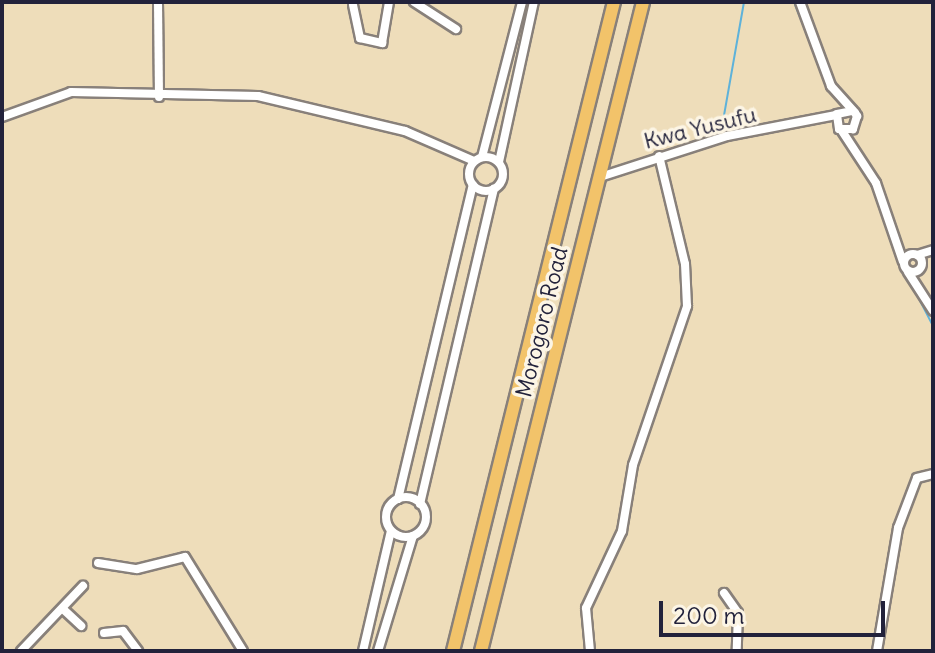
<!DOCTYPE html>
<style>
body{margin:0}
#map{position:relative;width:935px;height:653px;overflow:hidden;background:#eeddba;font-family:Delius,sans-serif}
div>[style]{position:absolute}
.stream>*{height:2px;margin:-1px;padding:0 1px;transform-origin:1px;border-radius:1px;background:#5eb2da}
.roads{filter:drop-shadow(2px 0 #88807a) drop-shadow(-2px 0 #88807a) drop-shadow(0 2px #88807a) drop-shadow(0 -2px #88807a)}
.minor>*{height:8px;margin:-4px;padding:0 4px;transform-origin:4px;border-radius:4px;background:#fff}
.minor>.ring{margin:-4px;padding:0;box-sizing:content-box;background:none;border:8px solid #fff;border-radius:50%}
.highway>*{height:12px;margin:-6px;padding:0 6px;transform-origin:6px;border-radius:6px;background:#f2c36a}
span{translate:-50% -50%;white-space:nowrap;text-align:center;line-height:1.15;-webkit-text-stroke:7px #fcf5e5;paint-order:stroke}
.street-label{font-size:22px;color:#22223b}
.frame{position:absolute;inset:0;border:4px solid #22223b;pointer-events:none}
.scale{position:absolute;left:659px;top:601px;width:226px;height:36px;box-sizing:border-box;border:4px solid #22223b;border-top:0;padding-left:10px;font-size:24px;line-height:28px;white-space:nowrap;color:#22223b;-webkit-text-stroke:6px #fcf5e5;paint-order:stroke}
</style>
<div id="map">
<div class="stream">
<i style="left:744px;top:2px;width:116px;rotate:100deg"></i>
<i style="left:724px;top:116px;width:17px;rotate:50deg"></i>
<i style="left:735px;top:129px;width:10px;rotate:-6deg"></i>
<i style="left:794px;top:2px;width:87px;rotate:68.4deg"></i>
<i style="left:868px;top:178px;width:22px;rotate:66deg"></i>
<i style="left:914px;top:289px;width:42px;rotate:62.8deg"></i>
</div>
<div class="roads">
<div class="minor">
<i style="left:158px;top:2px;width:95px;rotate:89.4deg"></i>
<i style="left:414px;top:2px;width:50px;rotate:32.7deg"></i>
<i style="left:800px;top:2px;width:90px;rotate:69.7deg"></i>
<i style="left:831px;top:86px;width:36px;rotate:48deg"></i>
<i style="left:855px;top:113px;width:4px;rotate:56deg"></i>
<i style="left:857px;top:116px;width:14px;rotate:107deg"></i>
<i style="left:853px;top:129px;width:14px;rotate:180deg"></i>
<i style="left:839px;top:129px;width:15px;rotate:-98deg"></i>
<i style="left:837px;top:114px;width:16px;rotate:-11deg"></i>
<i style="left:353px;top:5px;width:34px;rotate:78deg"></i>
<i style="left:360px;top:38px;width:23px;rotate:13deg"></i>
<i style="left:382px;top:43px;width:42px;rotate:-80.3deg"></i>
<i style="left:2px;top:117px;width:73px;rotate:-19.9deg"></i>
<i style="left:71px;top:92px;width:187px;rotate:1.2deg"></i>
<i style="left:258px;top:96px;width:151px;rotate:13.4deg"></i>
<i style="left:405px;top:131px;width:75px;rotate:23.5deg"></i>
<i style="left:842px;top:131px;width:62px;rotate:56.8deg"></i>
<i style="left:876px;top:183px;width:83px;rotate:71.1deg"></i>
<i class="ring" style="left:469px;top:157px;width:26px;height:26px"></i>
<i style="left:482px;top:157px;width:160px;rotate:-75.5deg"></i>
<i style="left:499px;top:162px;width:164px;rotate:-77.7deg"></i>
<i style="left:600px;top:177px;width:133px;rotate:-17.9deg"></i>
<i style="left:727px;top:136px;width:111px;rotate:-10.9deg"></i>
<i class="ring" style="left:904px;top:254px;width:10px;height:10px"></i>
<i style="left:917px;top:255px;width:17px;rotate:-17deg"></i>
<i style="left:908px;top:272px;width:46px;rotate:57.3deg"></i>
<i class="ring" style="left:386px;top:497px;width:32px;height:32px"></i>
<i style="left:398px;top:499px;width:323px;rotate:-76.6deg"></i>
<i style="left:420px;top:504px;width:324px;rotate:-76.8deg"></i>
<i style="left:98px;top:563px;width:39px;rotate:9deg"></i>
<i style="left:137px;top:569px;width:49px;rotate:-14deg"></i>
<i style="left:185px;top:557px;width:110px;rotate:58.3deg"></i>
<i style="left:724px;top:593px;width:24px;rotate:55deg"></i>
<i style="left:738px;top:613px;width:38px;rotate:92deg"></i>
<i style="left:63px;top:609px;width:25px;rotate:43deg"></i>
<i style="left:104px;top:633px;width:19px;rotate:-6deg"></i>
<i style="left:123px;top:631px;width:25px;rotate:53deg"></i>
<i style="left:21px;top:651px;width:90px;rotate:-46.4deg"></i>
<i style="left:363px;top:651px;width:123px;rotate:-76.9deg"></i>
<i style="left:378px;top:651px;width:120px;rotate:-73.1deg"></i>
<i style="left:590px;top:651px;width:43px;rotate:-95.3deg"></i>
<i style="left:586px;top:608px;width:85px;rotate:-64.9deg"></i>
<i style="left:622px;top:531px;width:67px;rotate:-80.5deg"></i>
<i style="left:633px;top:465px;width:168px;rotate:-71.2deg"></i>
<i style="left:687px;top:306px;width:42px;rotate:-92.7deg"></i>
<i style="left:685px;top:264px;width:111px;rotate:-103.5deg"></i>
<i style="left:877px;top:651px;width:125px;rotate:-80.3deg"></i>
<i style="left:898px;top:528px;width:53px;rotate:-69.2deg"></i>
<i style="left:917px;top:478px;width:16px;rotate:-14deg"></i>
</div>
<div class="highway">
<i style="left:453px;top:651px;width:669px;rotate:-76.07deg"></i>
<i style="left:481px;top:651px;width:669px;rotate:-75.98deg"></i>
</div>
</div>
<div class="street-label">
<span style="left:700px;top:128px;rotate:-14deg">Kwa Yusufu</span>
<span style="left:542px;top:322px;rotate:-76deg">Morogoro Road</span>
</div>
<div class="frame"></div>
<div class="scale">200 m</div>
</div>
